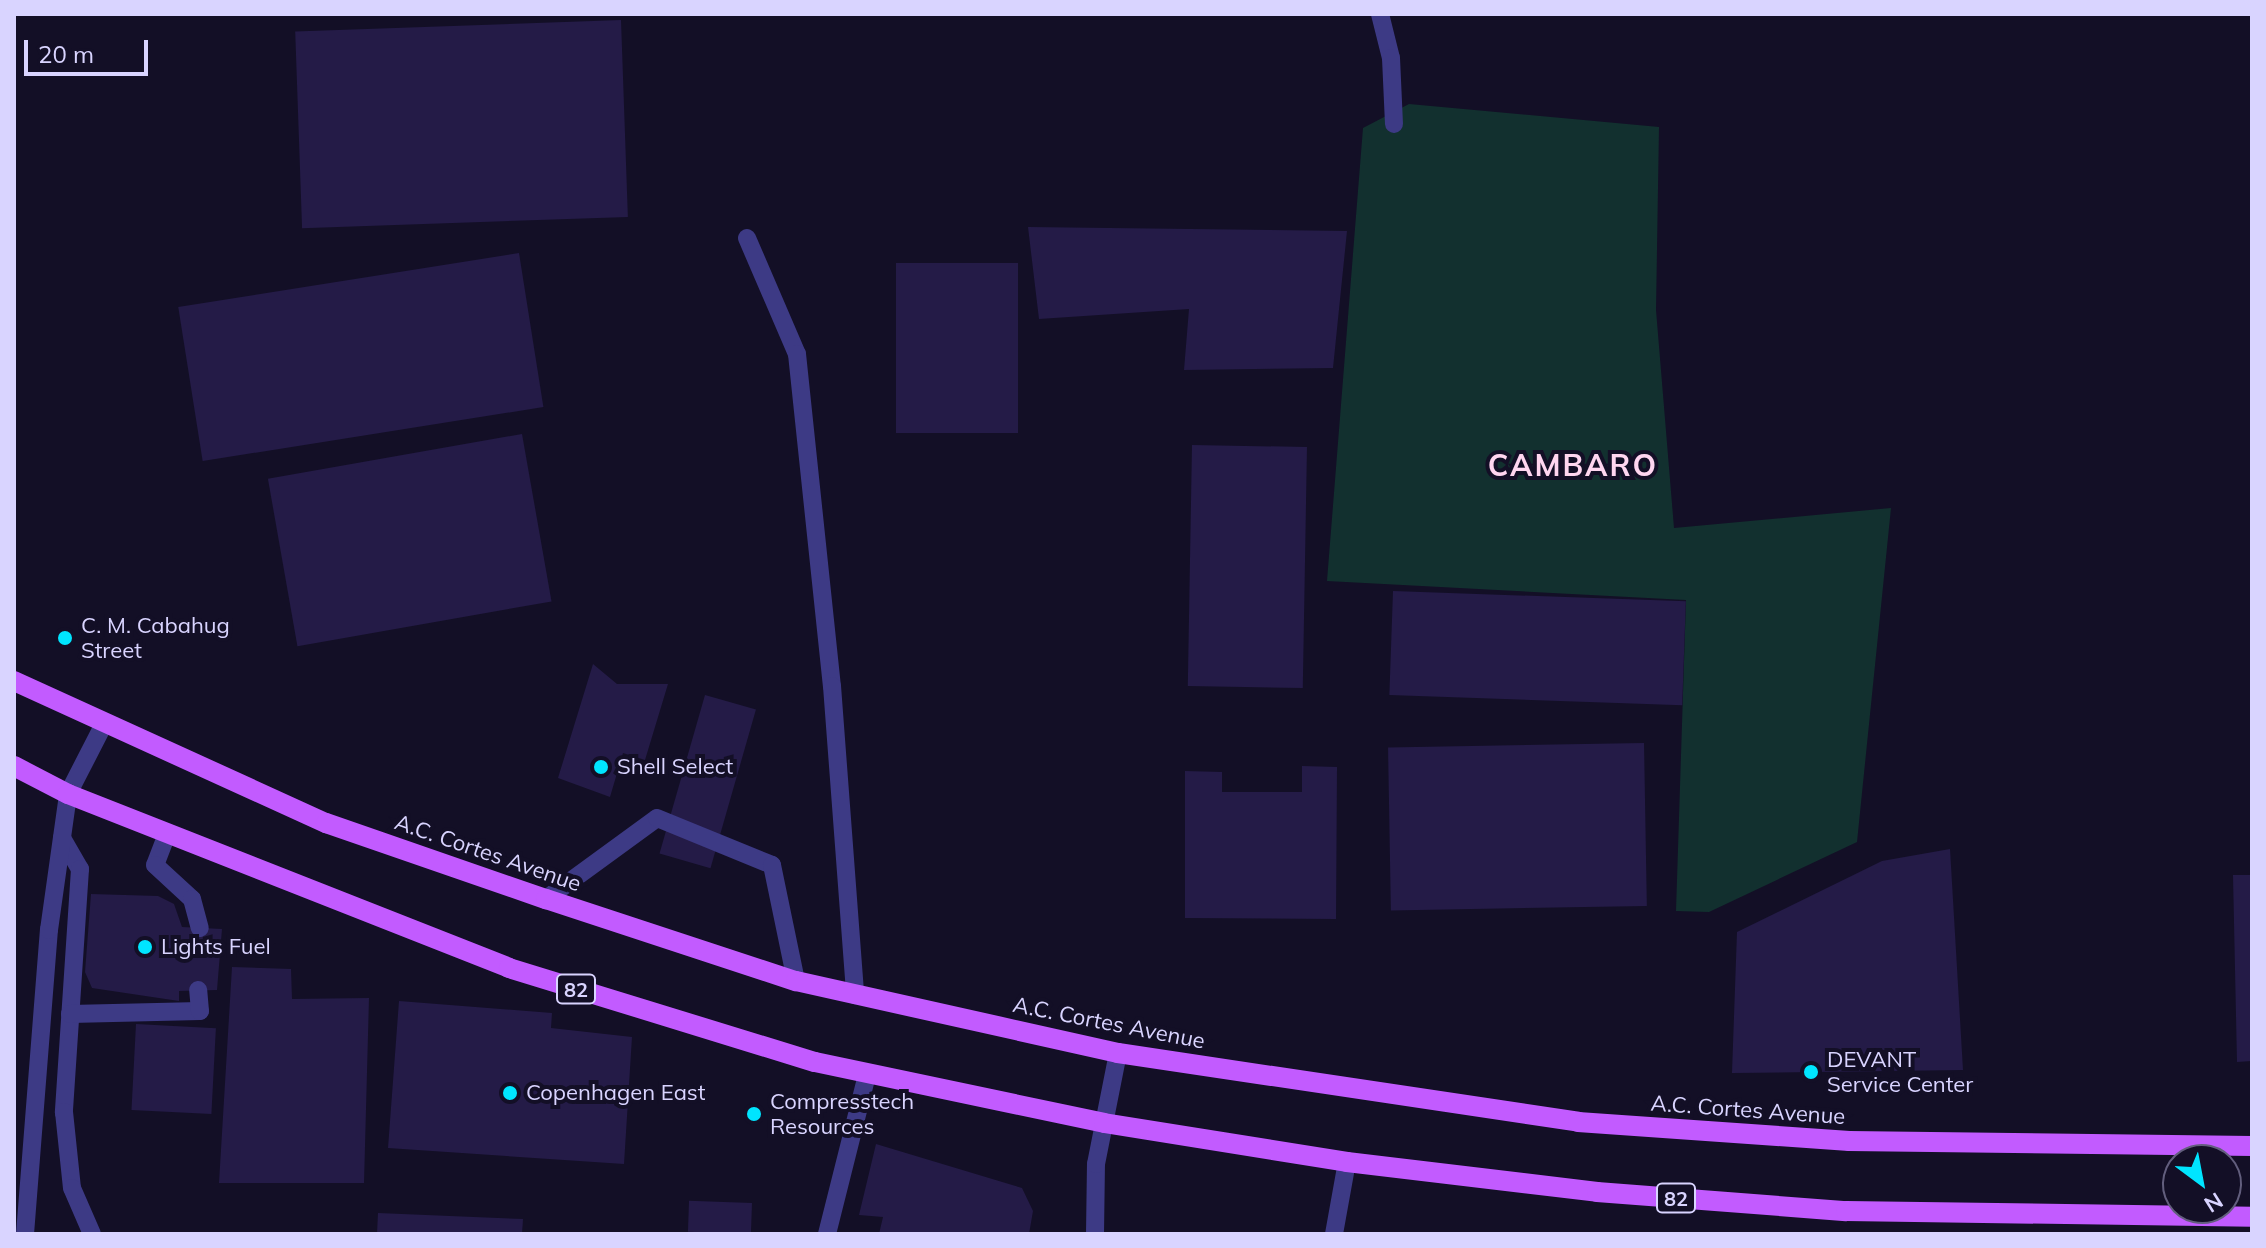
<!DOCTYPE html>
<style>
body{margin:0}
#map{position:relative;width:2266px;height:1248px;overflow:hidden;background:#130f26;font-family:Mulish,sans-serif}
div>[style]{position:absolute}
.green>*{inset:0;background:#12302f}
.building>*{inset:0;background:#241b47;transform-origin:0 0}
.service>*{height:18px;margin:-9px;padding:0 9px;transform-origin:9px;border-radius:9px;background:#3d3a85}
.primary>*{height:20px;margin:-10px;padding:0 10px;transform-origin:10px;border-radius:10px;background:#c25bff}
.dots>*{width:22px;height:22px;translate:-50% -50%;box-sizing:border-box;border:4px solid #130f26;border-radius:50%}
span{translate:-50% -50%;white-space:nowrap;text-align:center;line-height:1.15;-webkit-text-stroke:8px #130f26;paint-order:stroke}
.shield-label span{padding:2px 6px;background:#130f26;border:2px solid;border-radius:6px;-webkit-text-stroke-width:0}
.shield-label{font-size:20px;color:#d9d4ff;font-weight:700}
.poi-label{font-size:22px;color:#d9d4ff}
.left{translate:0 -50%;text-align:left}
.street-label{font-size:22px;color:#d9d4ff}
.district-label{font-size:30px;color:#ffd6f0;font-weight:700;letter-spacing:2px}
.frame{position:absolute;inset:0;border:16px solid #d9d4ff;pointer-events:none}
.north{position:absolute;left:2162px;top:1144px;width:80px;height:80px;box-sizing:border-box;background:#130f26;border:2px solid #625e7d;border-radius:50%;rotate:148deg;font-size:22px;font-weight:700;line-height:32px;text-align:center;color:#d9d4ff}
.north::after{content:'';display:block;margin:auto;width:28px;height:36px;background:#00e5ff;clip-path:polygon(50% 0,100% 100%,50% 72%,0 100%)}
.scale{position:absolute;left:24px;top:40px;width:124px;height:36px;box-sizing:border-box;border:4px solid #d9d4ff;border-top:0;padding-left:10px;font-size:24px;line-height:28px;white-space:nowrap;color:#d9d4ff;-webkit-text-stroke:6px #130f26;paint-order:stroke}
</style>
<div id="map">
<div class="green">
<i style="clip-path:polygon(1409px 104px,1659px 127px,1656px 310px,1674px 528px,1891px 508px,1857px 842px,1709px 912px,1676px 911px,1686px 600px,1327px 581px,1363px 128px)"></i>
</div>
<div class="building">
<i style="left:621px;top:20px;width:197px;height:326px;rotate:88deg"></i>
<i style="clip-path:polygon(1028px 227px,1347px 231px,1333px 368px,1184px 370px,1189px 309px,1039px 319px)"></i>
<i style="left:519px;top:253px;width:156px;height:345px;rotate:81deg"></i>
<i style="left:896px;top:263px;width:122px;height:170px"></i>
<i style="left:522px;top:434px;width:170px;height:258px;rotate:80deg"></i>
<i style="left:1192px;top:445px;width:115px;height:241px;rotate:1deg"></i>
<i style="left:1393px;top:591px;width:293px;height:104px;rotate:2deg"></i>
<i style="clip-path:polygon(593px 664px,617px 684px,668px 684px,645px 760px,623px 753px,610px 797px,558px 778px)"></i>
<i style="left:705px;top:695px;width:53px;height:165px;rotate:16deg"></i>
<i style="left:1644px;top:743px;width:163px;height:256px;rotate:89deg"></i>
<i style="clip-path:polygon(1302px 766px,1337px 767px,1336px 919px,1185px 918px,1185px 771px,1222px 772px,1222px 792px,1302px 792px)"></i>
<i style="clip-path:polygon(1950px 849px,1963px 1070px,1732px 1073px,1737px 932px,1882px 861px)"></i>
<i style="clip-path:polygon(2233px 875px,2252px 875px,2252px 1061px,2237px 1062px)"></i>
<i style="clip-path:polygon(91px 894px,158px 896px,174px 904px,182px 927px,222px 929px,217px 990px,179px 991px,179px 1001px,92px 988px,85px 972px)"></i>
<i style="clip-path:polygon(232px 967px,291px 969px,292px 999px,369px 998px,364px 1183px,219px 1183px)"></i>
<i style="clip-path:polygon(399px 1001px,552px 1013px,551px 1028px,632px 1037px,624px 1164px,388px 1148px)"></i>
<i style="left:136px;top:1024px;width:80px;height:86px;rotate:3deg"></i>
<i style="clip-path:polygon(876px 1144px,1022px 1188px,1033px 1211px,1029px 1234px,879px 1234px,883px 1217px,859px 1215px)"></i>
<i style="left:752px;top:1203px;width:31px;height:63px;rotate:92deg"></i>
<i style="clip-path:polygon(378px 1213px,523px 1219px,522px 1234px,377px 1234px)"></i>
</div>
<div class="service">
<i style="left:1380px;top:14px;width:45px;rotate:76deg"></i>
<i style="left:1391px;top:58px;width:66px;rotate:87.4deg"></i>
<i style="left:747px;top:238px;width:126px;rotate:66.7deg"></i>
<i style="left:797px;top:354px;width:334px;rotate:84deg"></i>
<i style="left:832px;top:686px;width:310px;rotate:85.7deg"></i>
<i style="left:167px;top:834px;width:33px;rotate:111deg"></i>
<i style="left:155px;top:865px;width:50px;rotate:42.6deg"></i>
<i style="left:192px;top:899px;width:30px;rotate:75deg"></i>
<i style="left:62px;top:838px;width:36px;rotate:60deg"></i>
<i style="left:80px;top:869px;width:244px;rotate:93.8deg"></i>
<i style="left:64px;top:1112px;width:76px;rotate:84deg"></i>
<i style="left:72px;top:1188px;width:50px;rotate:66.5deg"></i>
<i style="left:546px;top:899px;width:137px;rotate:-36.1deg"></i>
<i style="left:657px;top:818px;width:124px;rotate:22.2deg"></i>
<i style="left:772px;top:865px;width:118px;rotate:78.3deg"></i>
<i style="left:70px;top:1014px;width:130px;rotate:-1.3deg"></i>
<i style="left:200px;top:1011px;width:21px;rotate:-95deg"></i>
<i style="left:25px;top:1234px;width:305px;rotate:-85.5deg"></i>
<i style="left:49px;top:930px;width:137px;rotate:-82deg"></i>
<i style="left:68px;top:794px;width:79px;rotate:-62.8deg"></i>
<i style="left:827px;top:1234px;width:164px;rotate:-75.9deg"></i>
<i style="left:1095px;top:1234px;width:70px;rotate:-89.2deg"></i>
<i style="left:1096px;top:1164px;width:113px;rotate:-78.8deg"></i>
<i style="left:1334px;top:1234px;width:73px;rotate:-79.8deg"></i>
</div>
<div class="primary">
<i style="left:14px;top:681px;width:343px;rotate:24.5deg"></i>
<i style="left:326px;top:823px;width:233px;rotate:19.1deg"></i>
<i style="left:546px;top:899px;width:263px;rotate:18.2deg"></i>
<i style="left:796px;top:981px;width:330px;rotate:12.6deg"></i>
<i style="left:1118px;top:1053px;width:465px;rotate:8.5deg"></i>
<i style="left:1578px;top:1122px;width:272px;rotate:4deg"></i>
<i style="left:1849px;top:1141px;width:403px;rotate:0.7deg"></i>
<i style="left:14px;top:766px;width:61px;rotate:27.4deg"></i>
<i style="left:68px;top:794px;width:474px;rotate:21.5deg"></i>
<i style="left:509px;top:968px;width:320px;rotate:17.1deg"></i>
<i style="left:815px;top:1062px;width:295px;rotate:11.9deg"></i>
<i style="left:1104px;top:1123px;width:246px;rotate:9.1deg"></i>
<i style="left:1347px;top:1162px;width:252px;rotate:6.8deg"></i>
<i style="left:1597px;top:1192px;width:250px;rotate:4.4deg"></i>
<i style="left:1846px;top:1211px;width:406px;rotate:0.8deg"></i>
</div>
<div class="dots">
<i style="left:65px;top:638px;background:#00e5ff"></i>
<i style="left:601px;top:767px;background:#00e5ff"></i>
<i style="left:145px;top:947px;background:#00e5ff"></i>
<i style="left:1811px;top:1072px;background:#00e5ff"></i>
<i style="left:510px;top:1093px;background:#00e5ff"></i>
<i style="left:754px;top:1114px;background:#00e5ff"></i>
</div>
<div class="shield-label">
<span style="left:576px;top:989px">82</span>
<span style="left:1676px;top:1198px">82</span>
</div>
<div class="poi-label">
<span class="left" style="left:81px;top:638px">C. M. Cabahug<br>Street</span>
<span class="left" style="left:617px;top:767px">Shell Select</span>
<span class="left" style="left:161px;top:947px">Lights Fuel</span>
<span class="left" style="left:1827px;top:1072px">DEVANT<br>Service Center</span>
<span class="left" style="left:526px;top:1093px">Copenhagen East</span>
<span class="left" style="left:770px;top:1114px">Compresstech<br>Resources</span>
</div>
<div class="street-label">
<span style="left:488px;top:853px;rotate:19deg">A.C. Cortes Avenue</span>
<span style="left:1109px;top:1023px;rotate:11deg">A.C. Cortes Avenue</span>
<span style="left:1748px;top:1110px;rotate:4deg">A.C. Cortes Avenue</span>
</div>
<div class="district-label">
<span style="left:1573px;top:465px">CAMBARO</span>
</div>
<div class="frame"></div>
<div class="north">N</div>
<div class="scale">20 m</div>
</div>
